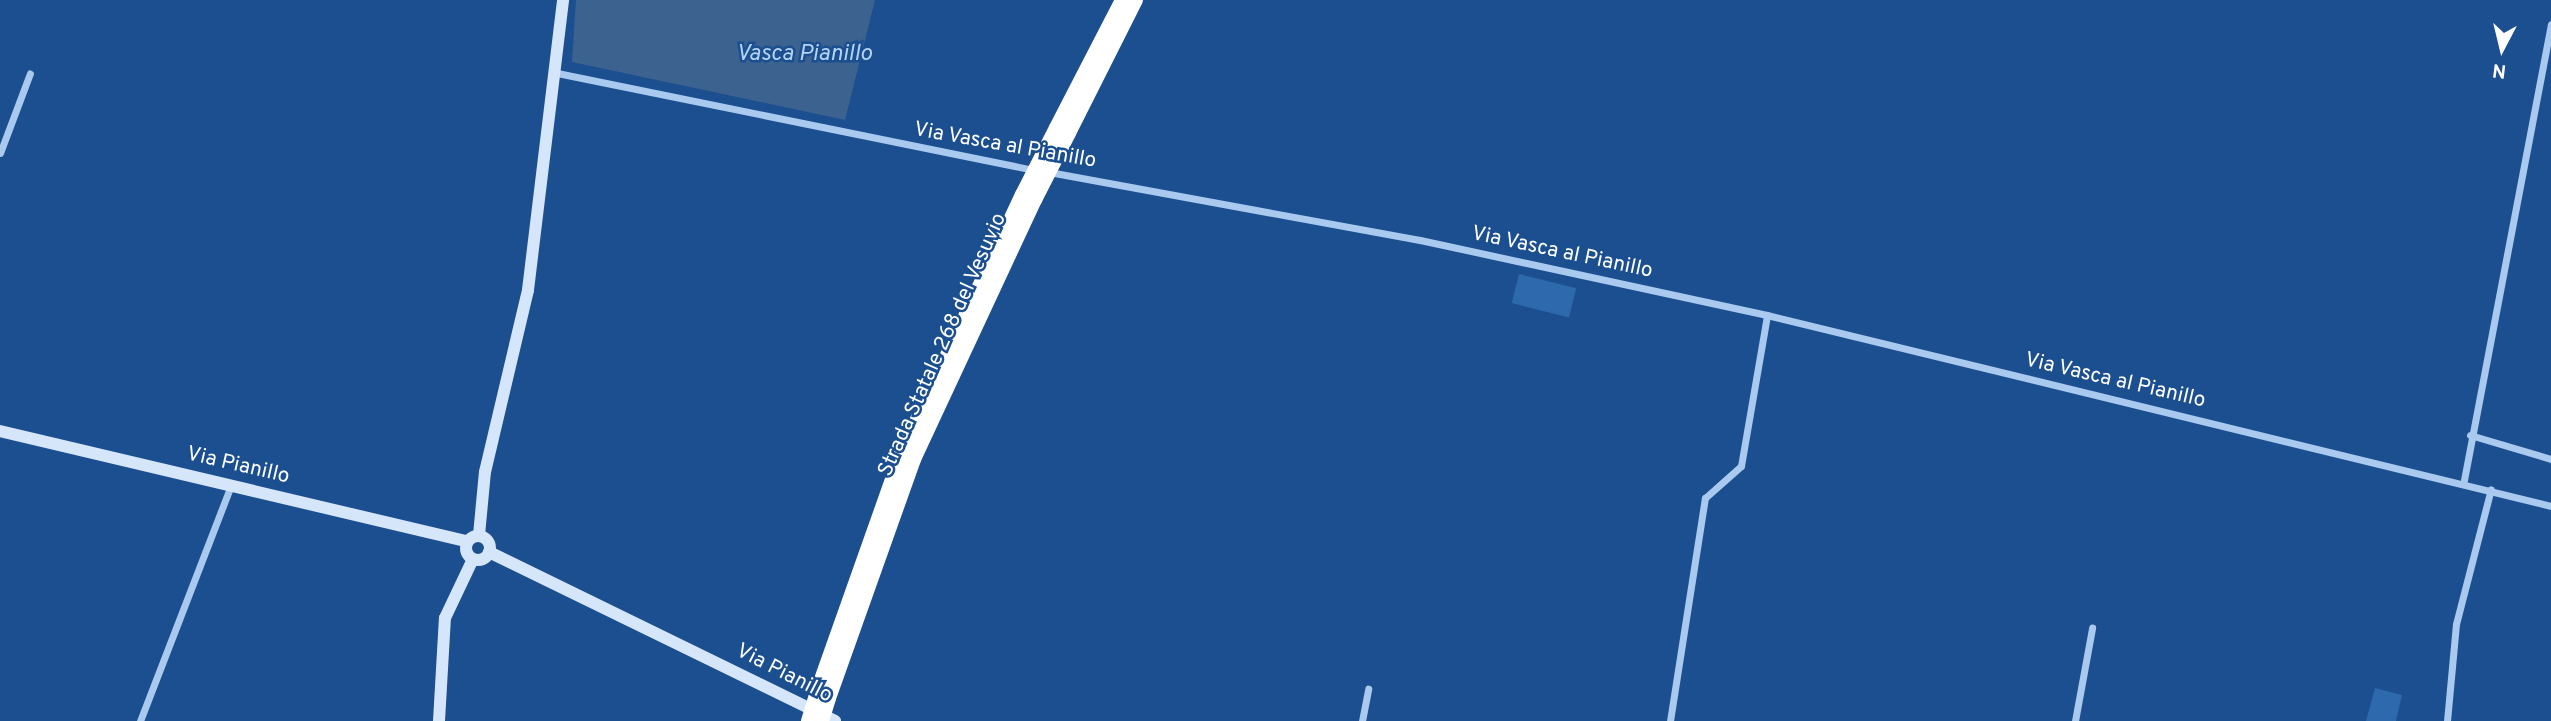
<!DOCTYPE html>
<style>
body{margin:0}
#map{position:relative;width:2551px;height:721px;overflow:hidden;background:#1b4f8f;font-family:Overpass,sans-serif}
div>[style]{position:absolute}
.green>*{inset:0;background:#2e69ad;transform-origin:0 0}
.water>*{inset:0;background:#3c6290}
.street>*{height:7px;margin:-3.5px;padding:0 3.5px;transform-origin:3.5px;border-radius:3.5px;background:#a9c9ee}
.secondary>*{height:12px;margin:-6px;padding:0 6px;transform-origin:6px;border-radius:6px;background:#d6e6fa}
.secondary>.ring{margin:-6px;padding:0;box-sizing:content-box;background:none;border:12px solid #d6e6fa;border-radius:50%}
.highway>*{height:16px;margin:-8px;padding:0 8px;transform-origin:8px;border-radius:8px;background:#fff}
.highway-bridge>*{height:16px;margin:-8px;padding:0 8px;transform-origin:8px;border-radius:8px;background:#fff}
span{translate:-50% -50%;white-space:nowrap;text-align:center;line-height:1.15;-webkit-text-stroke:5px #1b4f8f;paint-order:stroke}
.street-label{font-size:21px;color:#fff}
.water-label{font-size:23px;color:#b5d3f5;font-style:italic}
.north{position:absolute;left:2467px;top:14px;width:70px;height:70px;-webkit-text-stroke:5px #1b4f8f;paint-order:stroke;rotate:187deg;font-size:19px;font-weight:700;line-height:28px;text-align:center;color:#fff}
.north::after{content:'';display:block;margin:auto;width:24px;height:32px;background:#fff;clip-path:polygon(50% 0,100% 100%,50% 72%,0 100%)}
</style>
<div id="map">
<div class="green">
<i style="left:1519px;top:274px;width:59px;height:30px;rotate:14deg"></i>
<i style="clip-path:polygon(2375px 688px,2402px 695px,2396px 721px,2366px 721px)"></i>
</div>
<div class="water">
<i style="clip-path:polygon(576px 0,875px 0,845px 120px,572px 62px)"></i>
</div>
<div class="street">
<i style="left:557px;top:73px;width:487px;rotate:11.5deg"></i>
<i style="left:0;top:153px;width:85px;rotate:-69.4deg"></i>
<i style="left:1049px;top:172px;width:377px;rotate:10.4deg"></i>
<i style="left:1420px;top:240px;width:355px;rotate:12.2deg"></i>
<i style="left:1767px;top:315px;width:807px;rotate:13.69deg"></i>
<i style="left:2470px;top:435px;width:84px;rotate:16.5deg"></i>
<i style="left:2464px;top:480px;width:464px;rotate:-79.2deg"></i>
<i style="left:140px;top:721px;width:253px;rotate:-68.9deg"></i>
<i style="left:1362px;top:721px;width:33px;rotate:-79deg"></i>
<i style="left:1670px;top:721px;width:226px;rotate:-81.1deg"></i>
<i style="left:1705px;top:498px;width:48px;rotate:-41.6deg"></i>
<i style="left:1741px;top:466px;width:153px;rotate:-80.2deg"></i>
<i style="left:2075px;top:721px;width:95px;rotate:-79.6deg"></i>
<i style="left:2447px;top:721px;width:97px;rotate:-84.7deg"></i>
<i style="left:2456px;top:624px;width:139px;rotate:-75.5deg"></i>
</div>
<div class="secondary">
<i style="left:0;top:431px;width:480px;rotate:13.3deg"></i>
<i style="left:479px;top:535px;width:63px;rotate:-84.6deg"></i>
<i style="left:485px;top:472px;width:187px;rotate:-76.7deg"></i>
<i style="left:528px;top:290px;width:292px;rotate:-83.1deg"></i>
<i class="ring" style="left:466px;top:536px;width:12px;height:12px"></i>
<i style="left:489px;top:552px;width:385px;rotate:26deg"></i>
<i style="left:439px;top:721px;width:103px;rotate:-86.7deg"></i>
<i style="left:445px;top:618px;width:65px;rotate:-64.6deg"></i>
</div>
<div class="highway">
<i style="left:1057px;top:128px;width:144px;rotate:-62.7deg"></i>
<i style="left:1068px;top:133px;width:149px;rotate:-63.3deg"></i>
<i style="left:817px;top:694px;width:255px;rotate:-70.5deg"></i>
<i style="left:902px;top:454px;width:286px;rotate:-65deg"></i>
<i style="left:828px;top:698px;width:254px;rotate:-70.4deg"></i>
<i style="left:913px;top:459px;width:286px;rotate:-65deg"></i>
</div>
<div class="highway-bridge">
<i style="left:1023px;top:195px;width:75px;rotate:-63.1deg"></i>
<i style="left:1034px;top:200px;width:75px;rotate:-63.1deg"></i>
<i style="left:809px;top:721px;width:28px;rotate:-73deg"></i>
<i style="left:821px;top:721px;width:24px;rotate:-73deg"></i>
</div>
<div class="street-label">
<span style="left:1005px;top:146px;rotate:10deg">Via Vasca al Pianillo</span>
<span style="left:1562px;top:253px;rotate:12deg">Via Vasca al Pianillo</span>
<span style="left:943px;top:345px;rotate:-66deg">Strada Statale 268 del Vesuvio</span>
<span style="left:2115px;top:381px;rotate:13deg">Via Vasca al Pianillo</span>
<span style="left:238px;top:466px;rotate:13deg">Via Pianillo</span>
<span style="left:784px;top:674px;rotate:27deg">Via Pianillo</span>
</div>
<div class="water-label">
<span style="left:804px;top:55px">Vasca Pianillo</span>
</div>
<div class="north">N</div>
</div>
